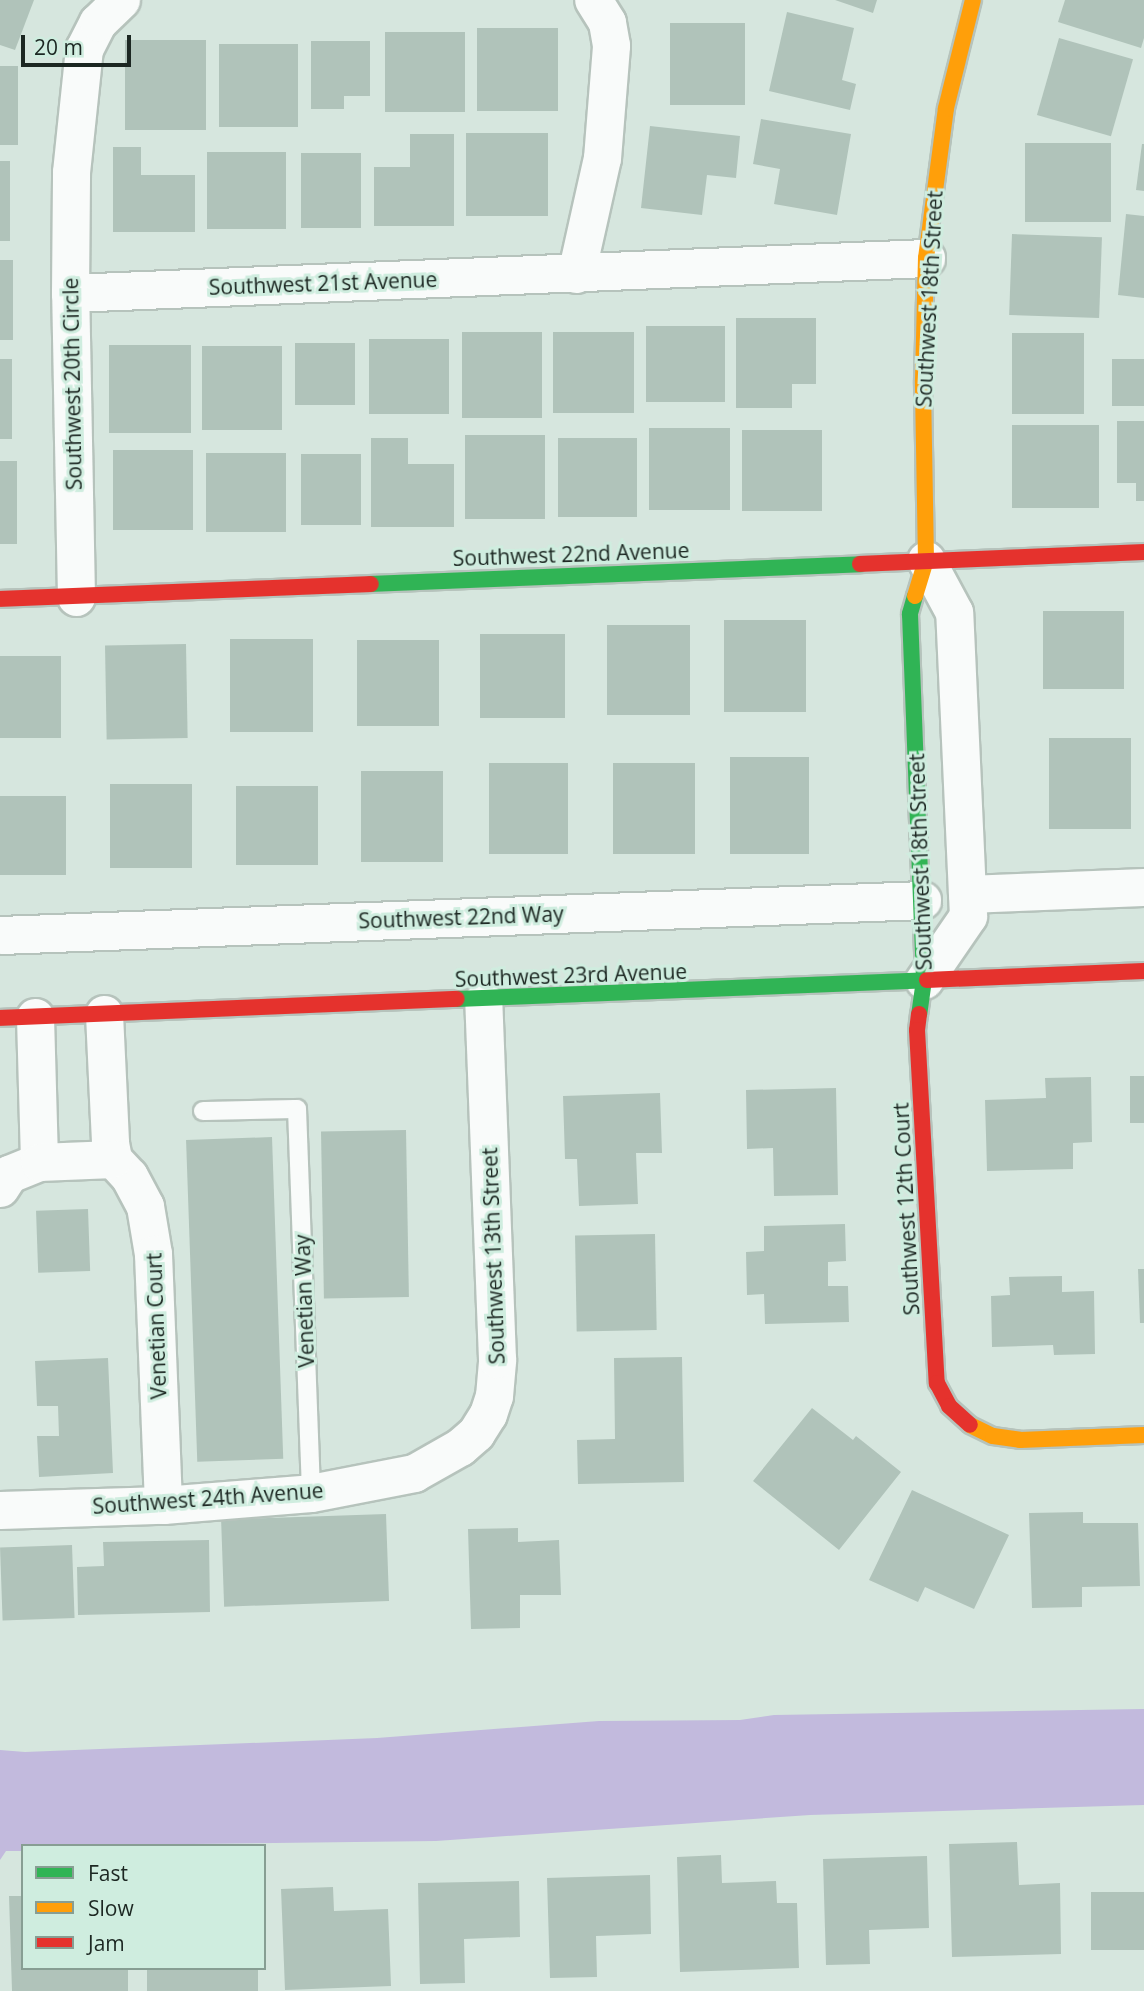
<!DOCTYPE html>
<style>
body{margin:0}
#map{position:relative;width:1144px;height:1991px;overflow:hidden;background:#d6e6de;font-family:"Open Sans",sans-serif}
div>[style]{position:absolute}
.water>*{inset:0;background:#c2badd}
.building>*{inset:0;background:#b0c3ba;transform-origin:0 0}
.roads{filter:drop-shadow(2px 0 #b6c3bc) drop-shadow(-2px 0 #b6c3bc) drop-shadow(0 2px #b6c3bc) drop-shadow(0 -2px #b6c3bc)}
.lane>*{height:18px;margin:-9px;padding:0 9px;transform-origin:9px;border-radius:9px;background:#f9fbfa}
.street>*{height:37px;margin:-18.5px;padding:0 18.5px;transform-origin:18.5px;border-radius:18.5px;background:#f9fbfa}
.fast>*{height:16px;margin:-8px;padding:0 8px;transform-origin:8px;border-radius:8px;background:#30b455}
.slow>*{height:16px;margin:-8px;padding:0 8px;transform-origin:8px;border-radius:8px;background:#ff9f0a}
.jam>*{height:16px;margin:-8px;padding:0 8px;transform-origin:8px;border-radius:8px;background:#e5322d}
span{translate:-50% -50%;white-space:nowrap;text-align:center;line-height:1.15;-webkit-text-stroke:6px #cfeddf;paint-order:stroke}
.street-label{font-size:21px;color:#1c2722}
.legend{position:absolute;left:21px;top:1844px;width:245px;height:126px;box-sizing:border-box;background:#cfeddf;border:2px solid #879e93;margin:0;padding:9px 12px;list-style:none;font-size:21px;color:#1c2722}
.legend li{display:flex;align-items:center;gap:14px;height:35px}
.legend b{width:35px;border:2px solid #879e93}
.scale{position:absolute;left:21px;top:35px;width:110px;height:32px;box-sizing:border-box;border:4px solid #1c2722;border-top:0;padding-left:9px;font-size:21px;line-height:24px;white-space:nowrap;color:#1c2722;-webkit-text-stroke:5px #cfeddf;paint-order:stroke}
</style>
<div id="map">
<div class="water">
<i style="clip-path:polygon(1144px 1709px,1144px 1805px,810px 1815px,436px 1841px,23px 1846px,23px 1851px,6px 1851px,0 1860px,0 1750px,25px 1752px,377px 1738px,599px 1721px,740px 1720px,774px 1715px)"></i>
</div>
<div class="building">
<i style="clip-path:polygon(0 0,34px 0,15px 50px,0 45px)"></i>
<i style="clip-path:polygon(835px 0,877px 0,873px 13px)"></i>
<i style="clip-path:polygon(1065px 0,1144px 0,1144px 38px,1141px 48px,1058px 22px)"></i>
<i style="clip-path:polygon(787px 12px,854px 28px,842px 80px,856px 84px,850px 110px,769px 91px)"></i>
<i style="left:670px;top:23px;width:75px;height:82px"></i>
<i style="left:477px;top:28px;width:81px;height:83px"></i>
<i style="left:385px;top:32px;width:80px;height:80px"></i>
<i style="left:1059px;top:38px;width:77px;height:80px;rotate:16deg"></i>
<i style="left:125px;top:40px;width:81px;height:90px"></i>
<i style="clip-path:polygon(311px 41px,370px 41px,370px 96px,344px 96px,344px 109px,311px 109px)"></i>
<i style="left:219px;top:44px;width:79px;height:83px"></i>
<i style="left:0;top:66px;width:18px;height:79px"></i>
<i style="clip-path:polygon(761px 119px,851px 134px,837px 215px,774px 204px,780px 169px,753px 164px)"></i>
<i style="clip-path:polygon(650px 126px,740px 136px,736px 178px,707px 175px,702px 215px,641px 208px)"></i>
<i style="left:466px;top:133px;width:82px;height:83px"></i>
<i style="clip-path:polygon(410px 134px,454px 134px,454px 226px,374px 226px,374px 167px,410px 167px)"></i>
<i style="left:1025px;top:143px;width:86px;height:79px"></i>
<i style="clip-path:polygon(1142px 144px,1144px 144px,1144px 191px,1136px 190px)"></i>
<i style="clip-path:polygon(113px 147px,141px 147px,141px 175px,195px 175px,195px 232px,113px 232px)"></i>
<i style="left:207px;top:152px;width:79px;height:77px"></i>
<i style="left:301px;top:153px;width:60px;height:75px"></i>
<i style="left:0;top:161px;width:10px;height:80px"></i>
<i style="clip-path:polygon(1126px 214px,1144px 216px,1144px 298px,1118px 295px)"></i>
<i style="left:1012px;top:234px;width:90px;height:81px;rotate:2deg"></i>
<i style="left:0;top:260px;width:13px;height:80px"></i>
<i style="clip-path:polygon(736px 318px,816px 318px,816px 384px,792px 384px,792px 408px,736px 408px)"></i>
<i style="left:646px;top:326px;width:79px;height:76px"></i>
<i style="left:462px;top:332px;width:80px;height:86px"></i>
<i style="left:553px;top:332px;width:81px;height:81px"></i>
<i style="left:1084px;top:333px;width:81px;height:72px;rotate:90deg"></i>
<i style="left:369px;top:339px;width:80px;height:75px"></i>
<i style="left:295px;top:343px;width:60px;height:62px"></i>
<i style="left:109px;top:345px;width:82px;height:88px"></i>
<i style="left:202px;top:346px;width:80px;height:84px"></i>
<i style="left:0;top:359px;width:12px;height:80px"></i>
<i style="left:1112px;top:359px;width:32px;height:47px"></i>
<i style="clip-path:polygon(1117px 421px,1144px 421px,1144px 501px,1136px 501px,1136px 483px,1117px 483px)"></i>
<i style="left:1012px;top:425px;width:87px;height:83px"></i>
<i style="left:649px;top:428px;width:81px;height:82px"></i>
<i style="left:742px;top:430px;width:80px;height:81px"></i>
<i style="left:465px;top:435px;width:80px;height:84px"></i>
<i style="clip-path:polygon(371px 438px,408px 438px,408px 464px,454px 464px,454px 527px,371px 527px)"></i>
<i style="left:558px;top:438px;width:79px;height:79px"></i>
<i style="left:113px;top:450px;width:80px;height:80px"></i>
<i style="left:206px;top:453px;width:80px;height:79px"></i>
<i style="left:301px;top:454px;width:60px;height:71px"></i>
<i style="left:0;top:461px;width:17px;height:83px"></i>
<i style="left:1043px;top:611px;width:81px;height:78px"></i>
<i style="left:724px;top:620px;width:82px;height:92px"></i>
<i style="left:607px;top:625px;width:83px;height:90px"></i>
<i style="left:480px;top:634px;width:85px;height:84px"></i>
<i style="left:230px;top:639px;width:83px;height:93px"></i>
<i style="left:357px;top:640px;width:82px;height:86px"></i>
<i style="left:186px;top:644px;width:94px;height:81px;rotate:89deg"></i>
<i style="left:0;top:656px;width:61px;height:82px"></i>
<i style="left:1049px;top:738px;width:82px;height:91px"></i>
<i style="left:730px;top:757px;width:79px;height:97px"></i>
<i style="left:489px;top:763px;width:79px;height:91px"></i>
<i style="left:613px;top:763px;width:82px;height:91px"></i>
<i style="left:361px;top:771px;width:82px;height:91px"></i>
<i style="left:110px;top:784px;width:82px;height:84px"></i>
<i style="left:236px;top:786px;width:82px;height:79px"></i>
<i style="left:0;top:796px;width:66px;height:79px"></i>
<i style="left:1130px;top:1076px;width:14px;height:47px"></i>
<i style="clip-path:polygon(1091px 1077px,1092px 1142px,1073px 1143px,1073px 1169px,987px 1171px,985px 1100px,1046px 1098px,1045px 1078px)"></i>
<i style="clip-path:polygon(836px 1088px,838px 1195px,774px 1196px,773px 1148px,747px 1149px,746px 1090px)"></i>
<i style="clip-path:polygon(660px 1093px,662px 1153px,636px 1153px,638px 1204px,579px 1206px,577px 1159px,565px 1159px,563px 1096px)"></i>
<i style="left:406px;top:1130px;width:167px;height:85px;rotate:89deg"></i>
<i style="left:272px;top:1137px;width:322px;height:86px;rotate:88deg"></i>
<i style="left:88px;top:1209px;width:62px;height:52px;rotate:88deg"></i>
<i style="clip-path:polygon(845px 1224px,846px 1261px,828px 1262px,828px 1286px,848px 1286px,849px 1322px,765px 1324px,764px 1294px,747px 1295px,746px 1252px,764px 1251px,764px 1226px)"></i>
<i style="left:655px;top:1234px;width:96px;height:80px;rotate:89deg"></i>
<i style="clip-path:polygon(1138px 1269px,1144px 1269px,1144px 1323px,1140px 1323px)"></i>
<i style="clip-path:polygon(1062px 1276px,1062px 1292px,1094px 1291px,1095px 1354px,1054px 1355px,1053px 1345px,992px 1347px,991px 1296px,1010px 1295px,1009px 1277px)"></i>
<i style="clip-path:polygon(682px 1357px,684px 1482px,578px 1484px,577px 1440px,615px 1439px,614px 1358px)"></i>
<i style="clip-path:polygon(108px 1358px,113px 1473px,39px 1477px,37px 1436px,59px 1436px,58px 1406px,37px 1406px,35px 1361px)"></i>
<i style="clip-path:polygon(812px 1408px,853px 1440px,856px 1436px,901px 1472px,839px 1550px,753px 1481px)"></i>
<i style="clip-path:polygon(912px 1490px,1009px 1535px,974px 1609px,925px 1587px,918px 1602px,869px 1580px)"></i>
<i style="clip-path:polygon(1083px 1512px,1083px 1523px,1138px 1523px,1140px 1586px,1082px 1587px,1082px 1607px,1032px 1608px,1029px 1513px)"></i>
<i style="left:386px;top:1514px;width:87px;height:165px;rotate:88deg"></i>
<i style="clip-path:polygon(518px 1528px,518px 1542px,559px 1540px,561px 1595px,520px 1595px,520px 1628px,471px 1629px,468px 1529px)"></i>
<i style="clip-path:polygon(209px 1540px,210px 1612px,78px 1615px,77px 1567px,104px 1566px,103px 1542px)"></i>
<i style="left:72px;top:1545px;width:73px;height:72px;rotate:88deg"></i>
<i style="clip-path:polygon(1017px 1842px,1019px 1885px,1060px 1883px,1061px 1954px,952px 1957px,949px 1844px)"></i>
<i style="clip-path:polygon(721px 1855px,722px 1883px,776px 1881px,777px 1903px,797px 1903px,799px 1968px,680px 1972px,677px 1857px)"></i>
<i style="clip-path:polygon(927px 1856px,929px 1928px,869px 1930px,870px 1964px,826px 1965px,823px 1859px)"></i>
<i style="clip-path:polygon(650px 1875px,651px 1934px,596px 1936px,597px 1977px,550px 1978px,547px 1878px)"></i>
<i style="clip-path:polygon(519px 1881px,520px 1937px,464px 1939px,465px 1983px,420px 1984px,418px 1883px)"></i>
<i style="clip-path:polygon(333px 1887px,334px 1911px,388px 1909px,391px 1986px,285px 1990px,281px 1889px)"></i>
<i style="left:1144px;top:1892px;width:58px;height:53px;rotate:90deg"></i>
<i style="clip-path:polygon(9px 1896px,23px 1896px,23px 1968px,128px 1968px,128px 1991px,12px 1991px)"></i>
<i style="left:147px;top:1968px;width:111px;height:23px"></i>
</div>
<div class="roads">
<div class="lane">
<i style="left:203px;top:1111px;width:94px;rotate:-1.2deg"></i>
<i style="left:297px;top:1109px;width:384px;rotate:87.9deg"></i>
</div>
<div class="street">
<i style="left:576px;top:274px;width:119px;rotate:-77.4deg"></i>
<i style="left:602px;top:158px;width:113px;rotate:-85.4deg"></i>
<i style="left:611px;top:45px;width:23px;rotate:-100deg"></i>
<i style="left:607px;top:22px;width:26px;rotate:-122deg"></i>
<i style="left:70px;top:293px;width:857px;rotate:-2.34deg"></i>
<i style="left:76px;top:597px;width:304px;rotate:-91.1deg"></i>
<i style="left:70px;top:293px;width:121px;rotate:-89.5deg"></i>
<i style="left:71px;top:172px;width:124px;rotate:-84deg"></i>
<i style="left:84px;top:49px;width:30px;rotate:-63deg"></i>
<i style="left:98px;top:22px;width:32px;rotate:-44deg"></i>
<i style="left:967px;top:894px;width:177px;rotate:-2.3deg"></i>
<i style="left:0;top:935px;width:923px;rotate:-2.17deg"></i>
<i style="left:924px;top:980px;width:78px;rotate:-55.5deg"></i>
<i style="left:968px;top:916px;width:304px;rotate:-92.6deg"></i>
<i style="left:954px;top:612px;width:59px;rotate:-118.3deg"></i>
<i style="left:104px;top:1014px;width:129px;rotate:87.3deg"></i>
<i style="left:110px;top:1143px;width:16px;rotate:79deg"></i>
<i style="left:113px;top:1159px;width:23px;rotate:47deg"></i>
<i style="left:129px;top:1176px;width:34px;rotate:62deg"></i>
<i style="left:145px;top:1206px;width:49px;rotate:80.5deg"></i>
<i style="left:153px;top:1254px;width:251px;rotate:87.7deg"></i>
<i style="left:35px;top:1017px;width:145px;rotate:88.4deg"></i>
<i style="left:0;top:1188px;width:17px;rotate:-57deg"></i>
<i style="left:9px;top:1174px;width:32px;rotate:-22deg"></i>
<i style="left:39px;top:1162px;width:74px;rotate:-2.3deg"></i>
<i style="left:0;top:1510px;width:163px;rotate:-1.8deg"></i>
<i style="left:163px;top:1505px;width:148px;rotate:-4.6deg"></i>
<i style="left:311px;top:1493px;width:105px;rotate:-11deg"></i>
<i style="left:414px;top:1473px;width:53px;rotate:-29.5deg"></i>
<i style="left:460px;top:1447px;width:21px;rotate:-41deg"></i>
<i style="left:476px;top:1433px;width:22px;rotate:-58deg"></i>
<i style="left:488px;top:1414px;width:19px;rotate:-72deg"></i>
<i style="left:494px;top:1396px;width:37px;rotate:-85deg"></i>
<i style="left:497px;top:1359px;width:359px;rotate:-92.2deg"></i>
</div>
<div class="fast">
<i style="left:371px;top:584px;width:489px;rotate:-2.3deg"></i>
<i style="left:915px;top:596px;width:19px;rotate:106deg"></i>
<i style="left:910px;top:614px;width:366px;rotate:87.8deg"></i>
<i style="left:924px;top:980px;width:34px;rotate:98deg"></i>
<i style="left:457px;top:999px;width:470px;rotate:-2.3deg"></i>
</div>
<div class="slow">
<i style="left:915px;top:596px;width:38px;rotate:-73deg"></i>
<i style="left:926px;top:560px;width:180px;rotate:-91deg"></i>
<i style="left:923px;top:380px;width:122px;rotate:-88.6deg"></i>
<i style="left:926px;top:258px;width:151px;rotate:-82.4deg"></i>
<i style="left:946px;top:108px;width:111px;rotate:-76deg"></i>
<i style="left:970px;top:1425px;width:25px;rotate:26deg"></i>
<i style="left:993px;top:1436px;width:27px;rotate:8deg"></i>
<i style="left:1020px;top:1440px;width:124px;rotate:-2.3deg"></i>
</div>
<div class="jam">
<i style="left:860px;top:564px;width:284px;rotate:-2.4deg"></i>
<i style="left:0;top:599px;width:371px;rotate:-2.3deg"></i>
<i style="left:927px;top:980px;width:217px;rotate:-2.4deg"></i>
<i style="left:919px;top:1014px;width:16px;rotate:97deg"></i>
<i style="left:917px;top:1030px;width:354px;rotate:86.8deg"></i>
<i style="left:937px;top:1383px;width:26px;rotate:62deg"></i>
<i style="left:949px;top:1406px;width:28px;rotate:42deg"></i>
<i style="left:0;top:1018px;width:457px;rotate:-2.4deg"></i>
</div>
</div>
<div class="street-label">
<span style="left:323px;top:283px;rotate:-2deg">Southwest 21st Avenue</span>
<span style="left:929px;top:299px;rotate:-87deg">Southwest 18th Street</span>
<span style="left:72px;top:384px;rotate:-91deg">Southwest 20th Circle</span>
<span style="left:571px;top:554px;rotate:-2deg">Southwest 22nd Avenue</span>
<span style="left:920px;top:862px;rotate:-92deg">Southwest 18th Street</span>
<span style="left:461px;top:917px;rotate:-2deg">Southwest 22nd Way</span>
<span style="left:571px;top:975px;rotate:-2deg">Southwest 23rd Avenue</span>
<span style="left:906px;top:1209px;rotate:-93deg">Southwest 12th Court</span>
<span style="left:493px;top:1256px;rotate:-92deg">Southwest 13th Street</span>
<span style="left:304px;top:1301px;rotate:-92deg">Venetian Way</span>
<span style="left:156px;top:1326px;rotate:-92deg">Venetian Court</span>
<span style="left:208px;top:1498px;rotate:-4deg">Southwest 24th Avenue</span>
</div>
<ul class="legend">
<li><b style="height:9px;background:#30b455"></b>Fast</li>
<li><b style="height:9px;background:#ff9f0a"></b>Slow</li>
<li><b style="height:9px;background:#e5322d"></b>Jam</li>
</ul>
<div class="scale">20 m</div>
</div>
